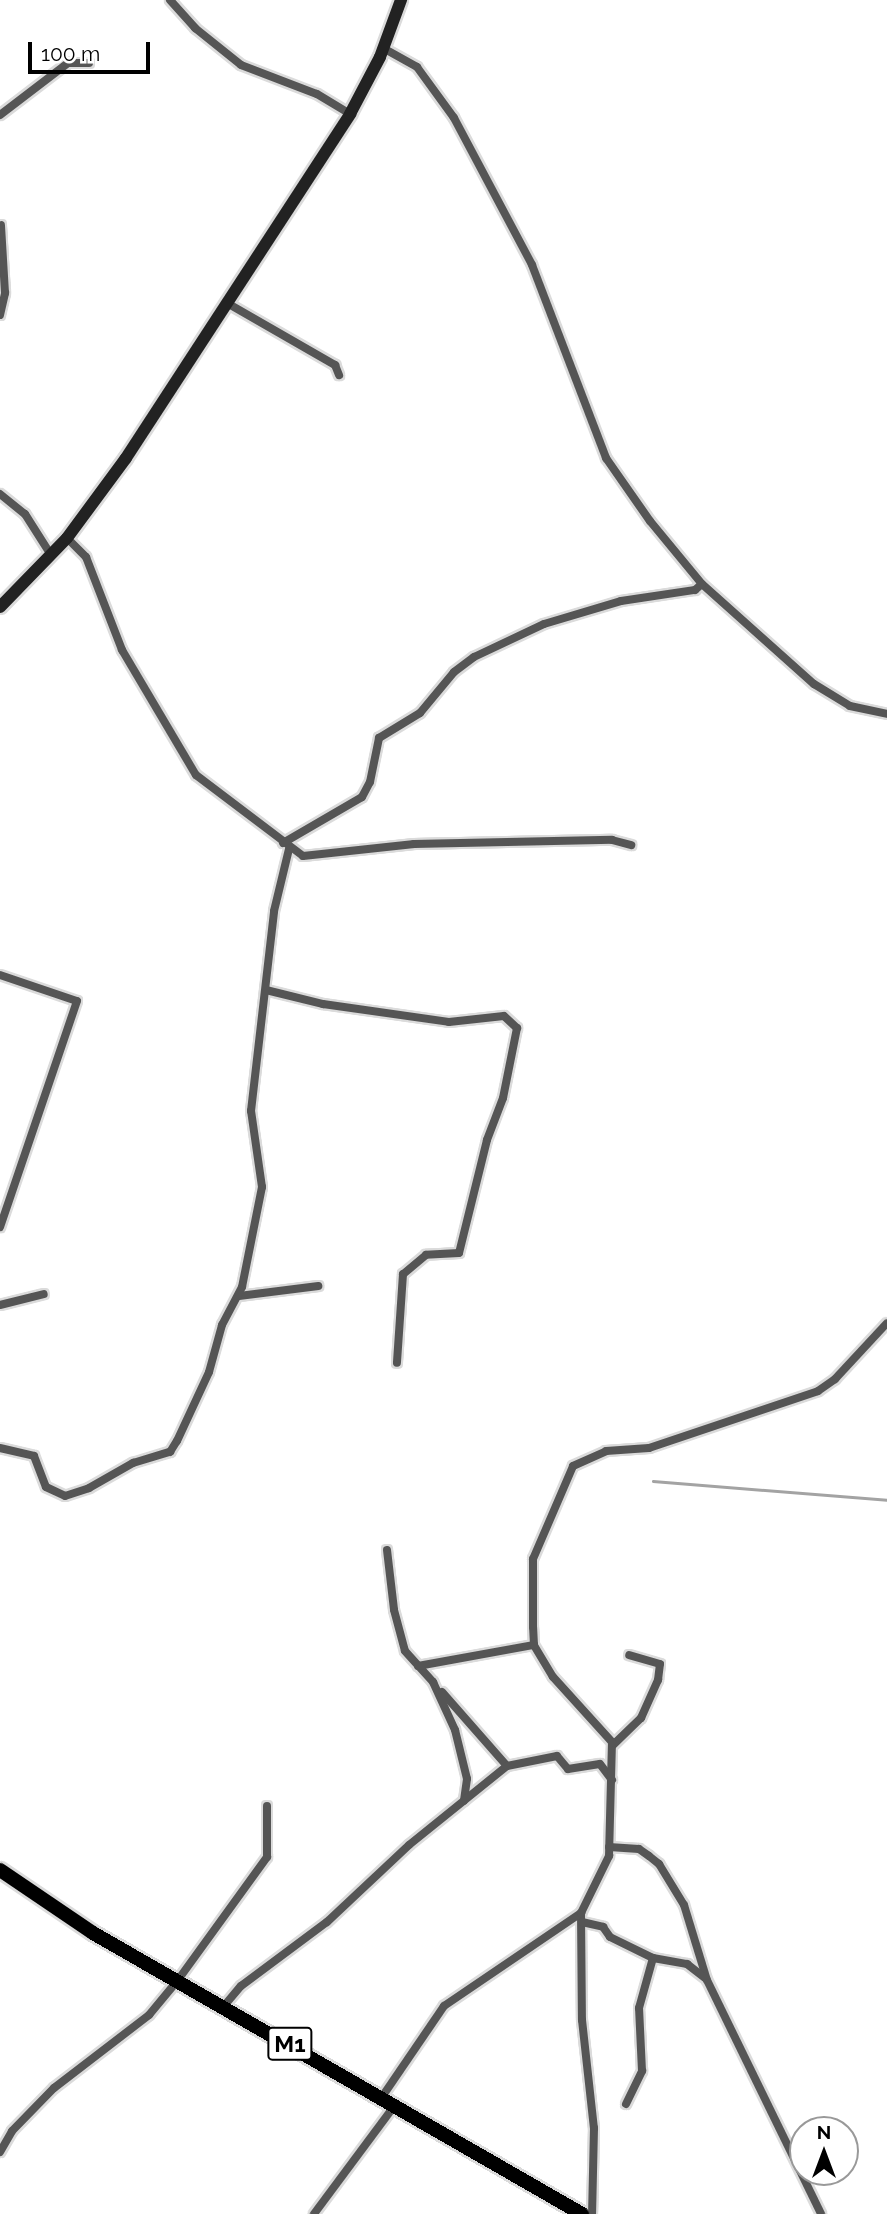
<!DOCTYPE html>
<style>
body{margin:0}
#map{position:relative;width:887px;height:2214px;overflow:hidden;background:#fff;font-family:Raleway,sans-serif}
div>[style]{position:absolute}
.stream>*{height:2.5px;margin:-1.25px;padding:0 1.25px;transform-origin:1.25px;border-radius:1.25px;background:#a3a3a3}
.roads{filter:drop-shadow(2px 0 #dbdbdb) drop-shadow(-2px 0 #dbdbdb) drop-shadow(0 2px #dbdbdb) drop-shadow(0 -2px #dbdbdb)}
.street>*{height:8px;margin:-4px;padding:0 4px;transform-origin:4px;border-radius:4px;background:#555}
.secondary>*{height:12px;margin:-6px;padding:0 6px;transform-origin:6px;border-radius:6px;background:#222}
.highway>*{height:14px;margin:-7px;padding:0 7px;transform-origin:7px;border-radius:7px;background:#000}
span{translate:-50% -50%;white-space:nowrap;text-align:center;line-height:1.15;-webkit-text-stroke:5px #fff;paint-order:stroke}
.shield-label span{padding:2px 5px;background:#fff;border:2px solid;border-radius:5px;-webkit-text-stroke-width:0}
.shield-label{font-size:23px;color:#000;font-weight:700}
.north{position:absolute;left:789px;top:2116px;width:70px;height:70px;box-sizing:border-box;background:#fff;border:2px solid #999;border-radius:50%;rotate:0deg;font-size:19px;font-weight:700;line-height:28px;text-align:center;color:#000}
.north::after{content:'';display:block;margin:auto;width:24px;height:32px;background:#000;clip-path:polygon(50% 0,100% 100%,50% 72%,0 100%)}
.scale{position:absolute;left:28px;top:42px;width:122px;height:32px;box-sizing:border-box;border:4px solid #000;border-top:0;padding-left:9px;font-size:21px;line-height:24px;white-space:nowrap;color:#000;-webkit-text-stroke:5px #fff;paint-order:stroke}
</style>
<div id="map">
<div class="stream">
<i style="left:653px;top:1481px;width:235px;rotate:4.6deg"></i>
</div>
<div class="roads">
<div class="street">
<i style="left:170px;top:0;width:38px;rotate:48deg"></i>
<i style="left:195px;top:28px;width:59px;rotate:38.8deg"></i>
<i style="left:241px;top:65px;width:81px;rotate:20.9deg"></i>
<i style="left:317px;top:94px;width:39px;rotate:31deg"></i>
<i style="left:383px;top:48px;width:39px;rotate:29deg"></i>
<i style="left:417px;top:67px;width:63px;rotate:54deg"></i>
<i style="left:454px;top:118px;width:166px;rotate:62deg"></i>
<i style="left:532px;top:265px;width:207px;rotate:69deg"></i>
<i style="left:606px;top:458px;width:77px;rotate:55.1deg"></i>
<i style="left:650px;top:521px;width:82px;rotate:50.5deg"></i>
<i style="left:702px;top:584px;width:150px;rotate:41.8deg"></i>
<i style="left:814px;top:684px;width:42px;rotate:31.4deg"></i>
<i style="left:850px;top:706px;width:38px;rotate:12deg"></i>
<i style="left:0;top:115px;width:86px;rotate:-37.4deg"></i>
<i style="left:68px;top:63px;width:21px"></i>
<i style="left:227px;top:303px;width:125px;rotate:29.9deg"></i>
<i style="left:335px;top:365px;width:11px;rotate:68deg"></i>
<i style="left:0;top:315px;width:23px;rotate:-77deg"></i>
<i style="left:5px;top:293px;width:68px;rotate:-93.4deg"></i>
<i style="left:0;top:494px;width:32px;rotate:39deg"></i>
<i style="left:25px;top:514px;width:49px;rotate:57.6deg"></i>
<i style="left:67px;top:538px;width:27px;rotate:45deg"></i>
<i style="left:86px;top:557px;width:100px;rotate:68.8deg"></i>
<i style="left:122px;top:650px;width:145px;rotate:59.4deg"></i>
<i style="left:196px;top:775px;width:134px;rotate:37.1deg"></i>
<i style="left:303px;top:856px;width:112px;rotate:-6.2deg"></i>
<i style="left:414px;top:844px;width:198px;rotate:-1.2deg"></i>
<i style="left:612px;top:840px;width:20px;rotate:15deg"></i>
<i style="left:283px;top:843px;width:91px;rotate:-30.2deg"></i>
<i style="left:362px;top:797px;width:17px;rotate:-62deg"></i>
<i style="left:370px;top:782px;width:45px;rotate:-78.4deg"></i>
<i style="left:379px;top:738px;width:48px;rotate:-31.4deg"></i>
<i style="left:420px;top:713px;width:53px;rotate:-50.3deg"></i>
<i style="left:454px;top:672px;width:25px;rotate:-37deg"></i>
<i style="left:474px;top:657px;width:77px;rotate:-25.2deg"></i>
<i style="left:544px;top:624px;width:80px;rotate:-16.6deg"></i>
<i style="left:621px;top:601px;width:75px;rotate:-8.5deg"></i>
<i style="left:695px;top:590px;width:9px;rotate:-41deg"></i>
<i style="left:0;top:975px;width:81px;rotate:18.7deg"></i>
<i style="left:77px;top:1001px;width:239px;rotate:108.8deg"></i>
<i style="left:266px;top:990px;width:59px;rotate:13.8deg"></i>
<i style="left:323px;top:1004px;width:127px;rotate:8.1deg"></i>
<i style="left:449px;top:1022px;width:55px;rotate:-6.2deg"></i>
<i style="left:504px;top:1016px;width:18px;rotate:43deg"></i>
<i style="left:517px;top:1028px;width:71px;rotate:101.3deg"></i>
<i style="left:503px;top:1098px;width:45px;rotate:110.9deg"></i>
<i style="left:487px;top:1140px;width:116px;rotate:103.9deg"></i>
<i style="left:459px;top:1253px;width:33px;rotate:177deg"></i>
<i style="left:426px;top:1255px;width:30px;rotate:140deg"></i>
<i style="left:403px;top:1274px;width:89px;rotate:93.9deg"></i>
<i style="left:239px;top:1296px;width:80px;rotate:-7.2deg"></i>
<i style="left:0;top:1305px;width:45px;rotate:-14deg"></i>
<i style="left:0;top:1448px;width:35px;rotate:13deg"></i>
<i style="left:34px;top:1456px;width:33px;rotate:69deg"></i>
<i style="left:46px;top:1487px;width:21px;rotate:25deg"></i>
<i style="left:65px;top:1496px;width:25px;rotate:-18deg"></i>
<i style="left:89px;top:1488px;width:51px;rotate:-29.6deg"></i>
<i style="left:133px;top:1463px;width:39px;rotate:-17deg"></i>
<i style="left:170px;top:1452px;width:13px;rotate:-58deg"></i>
<i style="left:177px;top:1441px;width:76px;rotate:-65.1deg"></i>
<i style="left:209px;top:1372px;width:49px;rotate:-74.5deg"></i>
<i style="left:222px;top:1325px;width:43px;rotate:-62.2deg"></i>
<i style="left:242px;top:1287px;width:102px;rotate:-78.7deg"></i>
<i style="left:262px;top:1187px;width:77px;rotate:-98.2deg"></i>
<i style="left:251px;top:1111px;width:201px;rotate:-83.4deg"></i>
<i style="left:274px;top:911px;width:64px;rotate:-76.4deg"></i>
<i style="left:387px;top:1550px;width:60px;rotate:83.3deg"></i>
<i style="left:394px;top:1610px;width:42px;rotate:75deg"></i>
<i style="left:405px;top:1651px;width:42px;rotate:47.9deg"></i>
<i style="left:433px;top:1682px;width:53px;rotate:65.4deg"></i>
<i style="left:455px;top:1730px;width:50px;rotate:76.2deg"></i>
<i style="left:467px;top:1779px;width:22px;rotate:98deg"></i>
<i style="left:418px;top:1666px;width:118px;rotate:-10.3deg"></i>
<i style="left:442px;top:1692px;width:98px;rotate:48.7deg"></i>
<i style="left:613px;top:1745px;width:39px;rotate:-44deg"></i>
<i style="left:641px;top:1718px;width:42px;rotate:-65.9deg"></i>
<i style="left:658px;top:1680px;width:16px;rotate:-83deg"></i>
<i style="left:660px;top:1664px;width:32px;rotate:-164deg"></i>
<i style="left:609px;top:1847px;width:30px;rotate:4deg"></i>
<i style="left:639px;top:1849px;width:12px;rotate:35deg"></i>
<i style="left:649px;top:1856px;width:13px;rotate:39deg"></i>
<i style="left:659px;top:1864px;width:48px;rotate:58.6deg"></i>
<i style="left:684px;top:1905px;width:78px;rotate:73deg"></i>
<i style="left:707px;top:1980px;width:260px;rotate:64deg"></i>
<i style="left:581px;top:1913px;width:107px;rotate:89.5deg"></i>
<i style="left:582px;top:2020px;width:109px;rotate:83.7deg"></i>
<i style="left:594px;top:2128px;width:86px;rotate:91.3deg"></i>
<i style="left:582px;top:1922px;width:22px;rotate:13deg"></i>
<i style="left:603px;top:1927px;width:12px;rotate:55deg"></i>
<i style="left:610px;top:1937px;width:48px;rotate:26deg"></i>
<i style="left:653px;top:1958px;width:35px;rotate:10deg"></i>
<i style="left:687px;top:1964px;width:23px;rotate:38deg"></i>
<i style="left:224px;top:2006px;width:26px;rotate:-50deg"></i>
<i style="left:241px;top:1986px;width:107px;rotate:-36.7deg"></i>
<i style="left:327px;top:1922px;width:112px;rotate:-43.2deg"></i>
<i style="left:409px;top:1845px;width:126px;rotate:-38.9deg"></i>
<i style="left:507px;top:1766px;width:51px;rotate:-11.3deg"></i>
<i style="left:557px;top:1756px;width:17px;rotate:50deg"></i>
<i style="left:568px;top:1769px;width:32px;rotate:-9deg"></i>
<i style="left:600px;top:1764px;width:20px;rotate:53deg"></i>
<i style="left:382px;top:2097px;width:110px;rotate:-55.7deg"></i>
<i style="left:444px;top:2006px;width:166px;rotate:-34.2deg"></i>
<i style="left:581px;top:1913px;width:64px;rotate:-63.8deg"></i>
<i style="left:609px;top:1856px;width:114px;rotate:-88.5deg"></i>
<i style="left:612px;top:1742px;width:88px;rotate:-132.2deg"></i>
<i style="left:553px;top:1677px;width:37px;rotate:-121deg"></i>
<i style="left:534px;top:1645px;width:18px;rotate:-93deg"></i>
<i style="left:533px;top:1627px;width:68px;rotate:-90deg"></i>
<i style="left:533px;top:1559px;width:101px;rotate:-66.7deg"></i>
<i style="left:573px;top:1466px;width:36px;rotate:-24deg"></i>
<i style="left:606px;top:1451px;width:43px;rotate:-4deg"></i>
<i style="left:649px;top:1448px;width:178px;rotate:-18.6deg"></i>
<i style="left:818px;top:1391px;width:21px;rotate:-35deg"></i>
<i style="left:835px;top:1379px;width:76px;rotate:-47.1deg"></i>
<i style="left:626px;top:2104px;width:37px;rotate:-64deg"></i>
<i style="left:642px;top:2071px;width:63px;rotate:-92.7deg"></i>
<i style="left:639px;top:2008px;width:52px;rotate:-74.4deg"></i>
<i style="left:0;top:2152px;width:24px;rotate:-60deg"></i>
<i style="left:12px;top:2131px;width:60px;rotate:-45.7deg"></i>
<i style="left:54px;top:2088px;width:120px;rotate:-37.5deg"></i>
<i style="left:149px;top:2015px;width:45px;rotate:-50.4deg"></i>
<i style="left:178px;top:1980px;width:152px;rotate:-54.1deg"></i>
<i style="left:267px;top:1857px;width:51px;rotate:-90deg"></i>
<i style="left:314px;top:2214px;width:136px;rotate:-53.4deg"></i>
</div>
<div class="secondary">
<i style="left:0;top:607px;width:96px;rotate:-45.8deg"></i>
<i style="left:67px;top:538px;width:99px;rotate:-53.6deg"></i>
<i style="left:126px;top:458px;width:411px;rotate:-56.9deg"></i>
<i style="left:350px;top:114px;width:64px;rotate:-62.2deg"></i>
<i style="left:380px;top:57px;width:61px;rotate:-69.8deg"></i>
</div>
<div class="highway">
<i style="left:0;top:1870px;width:112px;rotate:34.1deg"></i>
<i style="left:93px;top:1933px;width:564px;rotate:29.88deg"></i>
</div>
</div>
<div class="shield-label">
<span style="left:290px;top:2044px">M1</span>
</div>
<div class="north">N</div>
<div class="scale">100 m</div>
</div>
